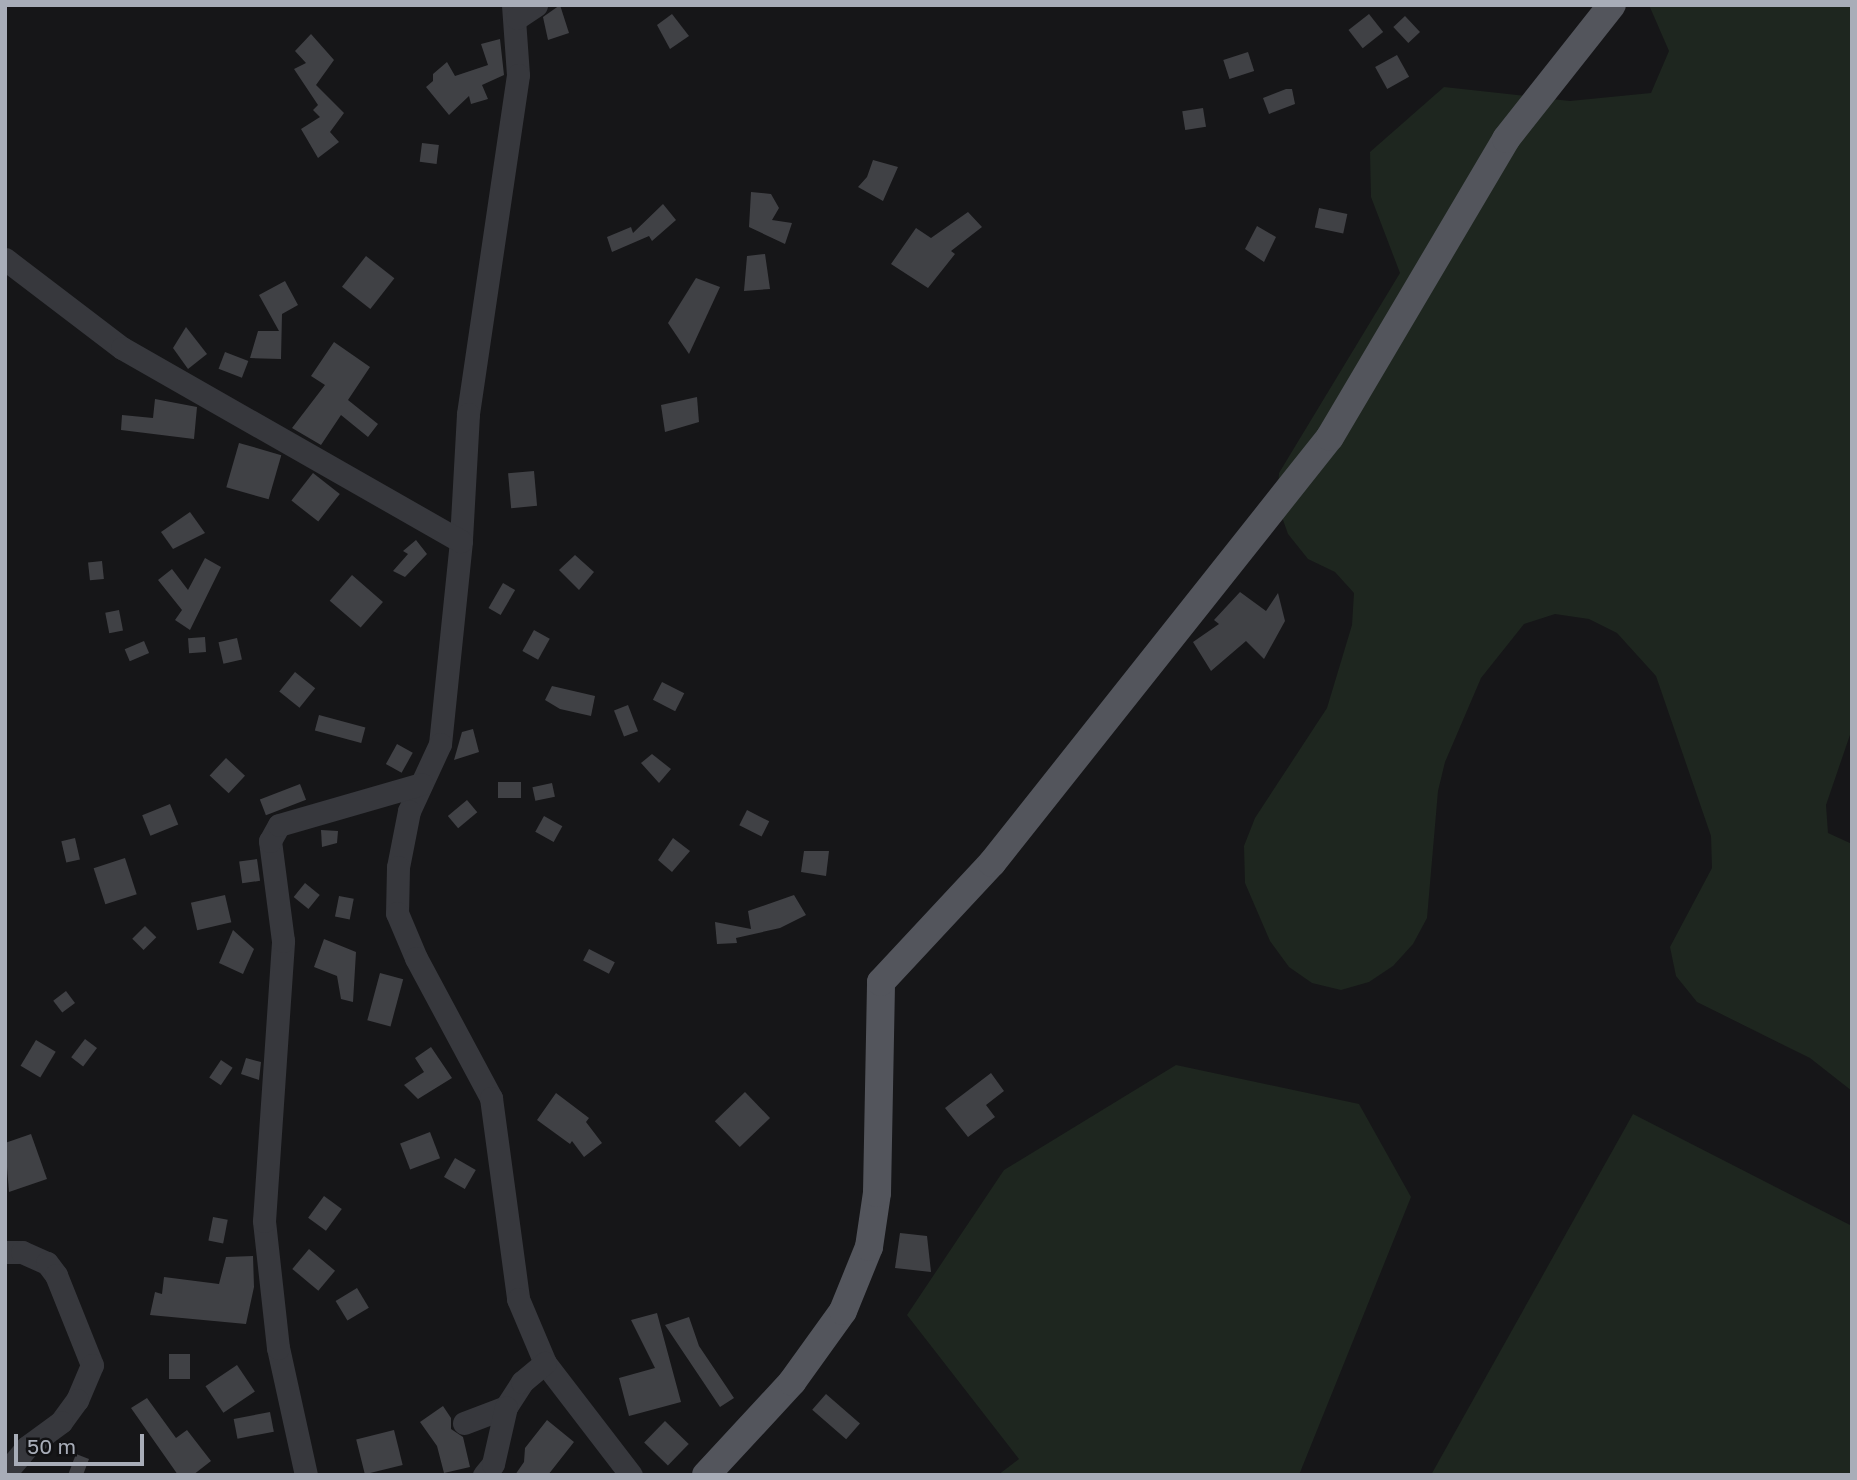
<!DOCTYPE html>
<style>
body{margin:0}
#map{position:relative;width:1857px;height:1480px;overflow:hidden;background:#161618;font-family:"Golos Text",sans-serif}
div>[style]{position:absolute}
.green>*{inset:0;background:#1e261f}
.building>*{inset:0;background:#404145;transform-origin:0 0}
.minor>*{height:23px;margin:-11.5px;padding:0 11.5px;transform-origin:11.5px;border-radius:11.5px;background:#37383d}
.major>*{height:28px;margin:-14px;padding:0 14px;transform-origin:14px;border-radius:14px;background:#53555c}
span{translate:-50% -50%;white-space:nowrap;text-align:center;line-height:1.15;-webkit-text-stroke:5px #111113;paint-order:stroke}
.frame{position:absolute;inset:0;border:7px solid #a8adb8;pointer-events:none}
.scale{position:absolute;left:14px;top:1434px;width:130px;height:32px;box-sizing:border-box;border:4px solid #a8adb8;border-top:0;padding-left:9px;font-size:21px;line-height:24px;white-space:nowrap;color:#a8adb8;-webkit-text-stroke:5px #111113;paint-order:stroke}
</style>
<div id="map">
<div class="green">
<i style="clip-path:polygon(1649px 5px,1852px 5px,1852px 729px,1826px 805px,1828px 833px,1852px 844px,1852px 1091px,1810px 1058px,1697px 1002px,1676px 976px,1670px 947px,1712px 868px,1711px 836px,1656px 676px,1617px 633px,1589px 619px,1555px 614px,1524px 624px,1481px 678px,1445px 762px,1438px 791px,1427px 918px,1413px 944px,1393px 966px,1369px 982px,1341px 990px,1312px 983px,1289px 967px,1270px 941px,1245px 883px,1244px 846px,1255px 818px,1327px 708px,1352px 625px,1354px 593px,1335px 572px,1308px 559px,1288px 534px,1277px 503px,1279px 473px,1400px 273px,1371px 197px,1370px 152px,1444px 87px,1570px 101px,1651px 93px,1669px 51px)"></i>
<i style="clip-path:polygon(1176px 1065px,1359px 1104px,1411px 1197px,1299px 1475px,998px 1475px,1019px 1459px,907px 1315px,1004px 1170px)"></i>
<i style="clip-path:polygon(1633px 1114px,1852px 1226px,1852px 1475px,1431px 1475px)"></i>
</div>
<div class="building">
<i style="clip-path:polygon(560px 5px,569px 33px,548px 40px,543px 17px)"></i>
<i style="clip-path:polygon(672px 14px,689px 36px,670px 49px,657px 25px)"></i>
<i style="left:1369px;top:14px;width:23px;height:26px;rotate:52deg"></i>
<i style="left:1405px;top:16px;width:22px;height:16px;rotate:47deg"></i>
<i style="clip-path:polygon(311px 34px,334px 60px,316px 85px,344px 113px,330px 132px,339px 142px,318px 158px,301px 129px,320px 117px,313px 110px,318px 105px,294px 69px,306px 63px,295px 51px)"></i>
<i style="clip-path:polygon(500px 39px,504px 75px,482px 85px,488px 99px,471px 104px,469px 96px,449px 115px,426px 87px,433px 81px,433px 74px,447px 62px,455px 76px,488px 65px,481px 44px)"></i>
<i style="left:1248px;top:52px;width:20px;height:26px;rotate:72deg"></i>
<i style="left:1397px;top:55px;width:25px;height:25px;rotate:61deg"></i>
<i style="clip-path:polygon(1286px 89px,1292px 89px,1295px 104px,1269px 114px,1263px 98px)"></i>
<i style="left:1203px;top:108px;width:19px;height:21px;rotate:81deg"></i>
<i style="left:422px;top:143px;width:17px;height:19px;rotate:7deg"></i>
<i style="clip-path:polygon(873px 160px,898px 167px,883px 201px,858px 187px,867px 177px)"></i>
<i style="clip-path:polygon(751px 192px,771px 194px,779px 208px,772px 220px,792px 223px,785px 244px,749px 227px)"></i>
<i style="clip-path:polygon(663px 204px,676px 220px,652px 241px,649px 236px,612px 252px,607px 237px,631px 227px,633px 233px)"></i>
<i style="left:1319px;top:208px;width:29px;height:20px;rotate:12deg"></i>
<i style="clip-path:polygon(968px 212px,982px 227px,951px 251px,955px 254px,928px 288px,891px 264px,916px 228px,931px 238px)"></i>
<i style="clip-path:polygon(1257px 226px,1276px 237px,1264px 262px,1245px 249px)"></i>
<i style="clip-path:polygon(765px 254px,770px 289px,744px 291px,747px 256px)"></i>
<i style="left:366px;top:256px;width:36px;height:39px;rotate:38deg"></i>
<i style="clip-path:polygon(696px 278px,720px 287px,689px 354px,668px 323px)"></i>
<i style="clip-path:polygon(285px 281px,298px 305px,282px 314px,281px 359px,250px 358px,258px 331px,279px 331px,259px 295px)"></i>
<i style="clip-path:polygon(186px 327px,207px 354px,188px 369px,173px 348px)"></i>
<i style="clip-path:polygon(334px 342px,370px 367px,348px 400px,378px 424px,368px 437px,341px 415px,321px 445px,292px 428px,325px 385px,311px 376px)"></i>
<i style="left:225px;top:352px;width:25px;height:18px;rotate:21deg"></i>
<i style="clip-path:polygon(697px 397px,699px 422px,665px 432px,661px 405px)"></i>
<i style="clip-path:polygon(155px 399px,197px 407px,194px 439px,121px 430px,122px 415px,153px 418px)"></i>
<i style="left:239px;top:443px;width:44px;height:46px;rotate:16deg"></i>
<i style="left:534px;top:471px;width:35px;height:26px;rotate:85deg"></i>
<i style="left:313px;top:473px;width:34px;height:35px;rotate:38deg"></i>
<i style="clip-path:polygon(190px 512px,205px 533px,173px 549px,161px 532px)"></i>
<i style="clip-path:polygon(416px 540px,427px 554px,405px 577px,393px 571px,408px 554px,403px 551px)"></i>
<i style="clip-path:polygon(575px 555px,594px 572px,579px 590px,559px 570px)"></i>
<i style="clip-path:polygon(205px 558px,221px 567px,190px 630px,175px 620px,182px 610px,158px 580px,172px 569px,188px 590px)"></i>
<i style="left:102px;top:561px;width:18px;height:14px;rotate:84deg"></i>
<i style="left:352px;top:575px;width:41px;height:34px;rotate:41deg"></i>
<i style="left:503px;top:583px;width:14px;height:29px;rotate:30deg"></i>
<i style="clip-path:polygon(1240px 592px,1266px 611px,1278px 593px,1285px 621px,1264px 659px,1246px 641px,1211px 671px,1193px 642px,1219px 624px,1214px 620px)"></i>
<i style="left:119px;top:610px;width:21px;height:14px;rotate:79deg"></i>
<i style="left:534px;top:630px;width:18px;height:24px;rotate:29deg"></i>
<i style="left:205px;top:637px;width:15px;height:17px;rotate:86deg"></i>
<i style="left:237px;top:638px;width:22px;height:19px;rotate:77deg"></i>
<i style="left:144px;top:641px;width:13px;height:21px;rotate:67deg"></i>
<i style="left:295px;top:672px;width:26px;height:25px;rotate:39deg"></i>
<i style="left:662px;top:682px;width:25px;height:20px;rotate:27deg"></i>
<i style="clip-path:polygon(552px 686px,595px 696px,591px 716px,560px 709px,545px 700px)"></i>
<i style="left:628px;top:705px;width:28px;height:15px;rotate:69deg"></i>
<i style="left:319px;top:715px;width:48px;height:16px;rotate:15deg"></i>
<i style="clip-path:polygon(473px 729px,479px 752px,454px 760px,462px 732px)"></i>
<i style="left:397px;top:744px;width:18px;height:23px;rotate:29deg"></i>
<i style="clip-path:polygon(652px 754px,671px 769px,659px 783px,641px 763px)"></i>
<i style="left:226px;top:758px;width:26px;height:24px;rotate:43deg"></i>
<i style="left:498px;top:782px;width:23px;height:16px"></i>
<i style="left:552px;top:783px;width:14px;height:20px;rotate:78deg"></i>
<i style="left:300px;top:784px;width:17px;height:43px;rotate:69deg"></i>
<i style="left:467px;top:800px;width:16px;height:25px;rotate:50deg"></i>
<i style="left:170px;top:804px;width:22px;height:30px;rotate:68deg"></i>
<i style="left:747px;top:810px;width:25px;height:17px;rotate:27deg"></i>
<i style="left:544px;top:816px;width:21px;height:18px;rotate:29deg"></i>
<i style="clip-path:polygon(321px 830px,338px 831px,337px 843px,322px 847px)"></i>
<i style="left:75px;top:838px;width:22px;height:14px;rotate:77deg"></i>
<i style="clip-path:polygon(673px 838px,690px 851px,672px 872px,658px 860px)"></i>
<i style="clip-path:polygon(804px 851px,829px 851px,826px 876px,801px 872px)"></i>
<i style="left:125px;top:858px;width:38px;height:33px;rotate:72deg"></i>
<i style="left:257px;top:859px;width:22px;height:18px;rotate:82deg"></i>
<i style="left:305px;top:883px;width:19px;height:18px;rotate:39deg"></i>
<i style="left:225px;top:895px;width:28px;height:35px;rotate:77deg"></i>
<i style="clip-path:polygon(794px 895px,806px 915px,780px 928px,736px 938px,737px 943px,717px 944px,715px 922px,751px 929px,748px 911px)"></i>
<i style="left:339px;top:896px;width:15px;height:21px;rotate:11deg"></i>
<i style="left:145px;top:926px;width:16px;height:18px;rotate:45deg"></i>
<i style="clip-path:polygon(233px 930px,254px 949px,243px 974px,219px 963px)"></i>
<i style="clip-path:polygon(324px 939px,356px 952px,353px 1002px,341px 999px,337px 976px,314px 967px)"></i>
<i style="left:589px;top:949px;width:29px;height:13px;rotate:27deg"></i>
<i style="left:380px;top:973px;width:24px;height:49px;rotate:15deg"></i>
<i style="left:66px;top:991px;width:15px;height:16px;rotate:53deg"></i>
<i style="left:85px;top:1039px;width:15px;height:23px;rotate:37deg"></i>
<i style="left:36px;top:1040px;width:23px;height:30px;rotate:31deg"></i>
<i style="clip-path:polygon(431px 1047px,452px 1078px,418px 1099px,404px 1085px,424px 1072px,415px 1058px)"></i>
<i style="clip-path:polygon(246px 1058px,261px 1062px,259px 1080px,241px 1074px)"></i>
<i style="left:221px;top:1060px;width:14px;height:21px;rotate:34deg"></i>
<i style="clip-path:polygon(991px 1073px,1004px 1091px,986px 1105px,995px 1117px,968px 1137px,945px 1108px)"></i>
<i style="left:745px;top:1092px;width:36px;height:42px;rotate:46deg"></i>
<i style="clip-path:polygon(556px 1093px,589px 1118px,586px 1122px,602px 1143px,584px 1157px,572px 1141px,570px 1144px,537px 1120px)"></i>
<i style="left:430px;top:1132px;width:28px;height:32px;rotate:69deg"></i>
<i style="clip-path:polygon(31px 1134px,47px 1179px,9px 1192px,5px 1143px)"></i>
<i style="left:455px;top:1158px;width:24px;height:22px;rotate:30deg"></i>
<i style="left:324px;top:1196px;width:22px;height:27px;rotate:36deg"></i>
<i style="left:213px;top:1217px;width:15px;height:24px;rotate:11deg"></i>
<i style="clip-path:polygon(900px 1233px,927px 1236px,931px 1272px,895px 1268px)"></i>
<i style="left:309px;top:1249px;width:34px;height:26px;rotate:40deg"></i>
<i style="clip-path:polygon(253px 1256px,254px 1287px,246px 1324px,150px 1315px,155px 1292px,162px 1294px,164px 1277px,219px 1284px,226px 1257px)"></i>
<i style="left:357px;top:1288px;width:23px;height:25px;rotate:59deg"></i>
<i style="clip-path:polygon(657px 1313px,681px 1402px,629px 1416px,619px 1378px,655px 1368px,631px 1320px)"></i>
<i style="clip-path:polygon(689px 1317px,699px 1346px,734px 1398px,720px 1407px,665px 1325px)"></i>
<i style="left:169px;top:1354px;width:21px;height:25px"></i>
<i style="left:237px;top:1365px;width:32px;height:38px;rotate:56deg"></i>
<i style="left:826px;top:1394px;width:45px;height:21px;rotate:41deg"></i>
<i style="clip-path:polygon(147px 1398px,176px 1438px,187px 1430px,211px 1461px,193px 1475px,178px 1475px,131px 1408px)"></i>
<i style="clip-path:polygon(443px 1406px,451px 1418px,451px 1429px,463px 1437px,470px 1467px,444px 1473px,437px 1446px,420px 1422px)"></i>
<i style="left:270px;top:1412px;width:20px;height:37px;rotate:79deg"></i>
<i style="clip-path:polygon(547px 1420px,574px 1442px,548px 1475px,515px 1475px,524px 1462px,525px 1448px)"></i>
<i style="left:665px;top:1421px;width:33px;height:30px;rotate:44deg"></i>
<i style="left:394px;top:1430px;width:36px;height:39px;rotate:76deg"></i>
<i style="clip-path:polygon(76px 1454px,89px 1459px,83px 1475px,68px 1475px)"></i>
</div>
<div class="minor">
<i style="left:513px;top:5px;width:70px;rotate:85.9deg"></i>
<i style="left:518px;top:75px;width:343px;rotate:98.4deg"></i>
<i style="left:468px;top:414px;width:127px;rotate:93.2deg"></i>
<i style="left:461px;top:541px;width:204px;rotate:95.9deg"></i>
<i style="left:440px;top:744px;width:74px;rotate:114.8deg"></i>
<i style="left:409px;top:811px;width:57px;rotate:101.1deg"></i>
<i style="left:398px;top:867px;width:46px;rotate:91.2deg"></i>
<i style="left:397px;top:913px;width:49px;rotate:67.1deg"></i>
<i style="left:416px;top:958px;width:159px;rotate:61.8deg"></i>
<i style="left:491px;top:1098px;width:203px;rotate:82.3deg"></i>
<i style="left:518px;top:1299px;width:69px;rotate:67.1deg"></i>
<i style="left:545px;top:1363px;width:141px;rotate:52.5deg"></i>
<i style="left:517px;top:18px;width:23px;rotate:-34deg"></i>
<i style="left:5px;top:259px;width:147px;rotate:37.3deg"></i>
<i style="left:122px;top:348px;width:390px;rotate:29.7deg"></i>
<i style="left:5px;top:1252px;width:17px"></i>
<i style="left:22px;top:1252px;width:27px;rotate:24deg"></i>
<i style="left:47px;top:1263px;width:15px;rotate:53deg"></i>
<i style="left:56px;top:1275px;width:97px;rotate:68.2deg"></i>
<i style="left:92px;top:1365px;width:38px;rotate:113deg"></i>
<i style="left:77px;top:1400px;width:27px;rotate:126deg"></i>
<i style="left:61px;top:1422px;width:42px;rotate:143.7deg"></i>
<i style="left:27px;top:1447px;width:34px;rotate:130deg"></i>
<i style="left:464px;top:1423px;width:45px;rotate:-20.9deg"></i>
<i style="left:506px;top:1407px;width:30px;rotate:-57deg"></i>
<i style="left:522px;top:1382px;width:30px;rotate:-40deg"></i>
<i style="left:306px;top:1475px;width:130px;rotate:-102.4deg"></i>
<i style="left:278px;top:1348px;width:128px;rotate:-96.3deg"></i>
<i style="left:264px;top:1221px;width:281px;rotate:-86.1deg"></i>
<i style="left:283px;top:941px;width:101px;rotate:-97.4deg"></i>
<i style="left:270px;top:841px;width:18px;rotate:-61deg"></i>
<i style="left:279px;top:825px;width:148px;rotate:-16.1deg"></i>
<i style="left:484px;top:1475px;width:14px;rotate:-51deg"></i>
<i style="left:493px;top:1464px;width:58px;rotate:-77.2deg"></i>
</div>
<div class="major">
<i style="left:706px;top:1475px;width:127px;rotate:-47.2deg"></i>
<i style="left:792px;top:1382px;width:87px;rotate:-54.3deg"></i>
<i style="left:843px;top:1311px;width:69px;rotate:-67.9deg"></i>
<i style="left:869px;top:1247px;width:55px;rotate:-81.6deg"></i>
<i style="left:877px;top:1193px;width:211px;rotate:-88.9deg"></i>
<i style="left:881px;top:982px;width:163px;rotate:-47deg"></i>
<i style="left:992px;top:863px;width:544px;rotate:-51.57deg"></i>
<i style="left:1330px;top:437px;width:346px;rotate:-59.4deg"></i>
<i style="left:1506px;top:139px;width:171px;rotate:-51.7deg"></i>
</div>
<div class="frame"></div>
<div class="scale">50 m</div>
</div>
